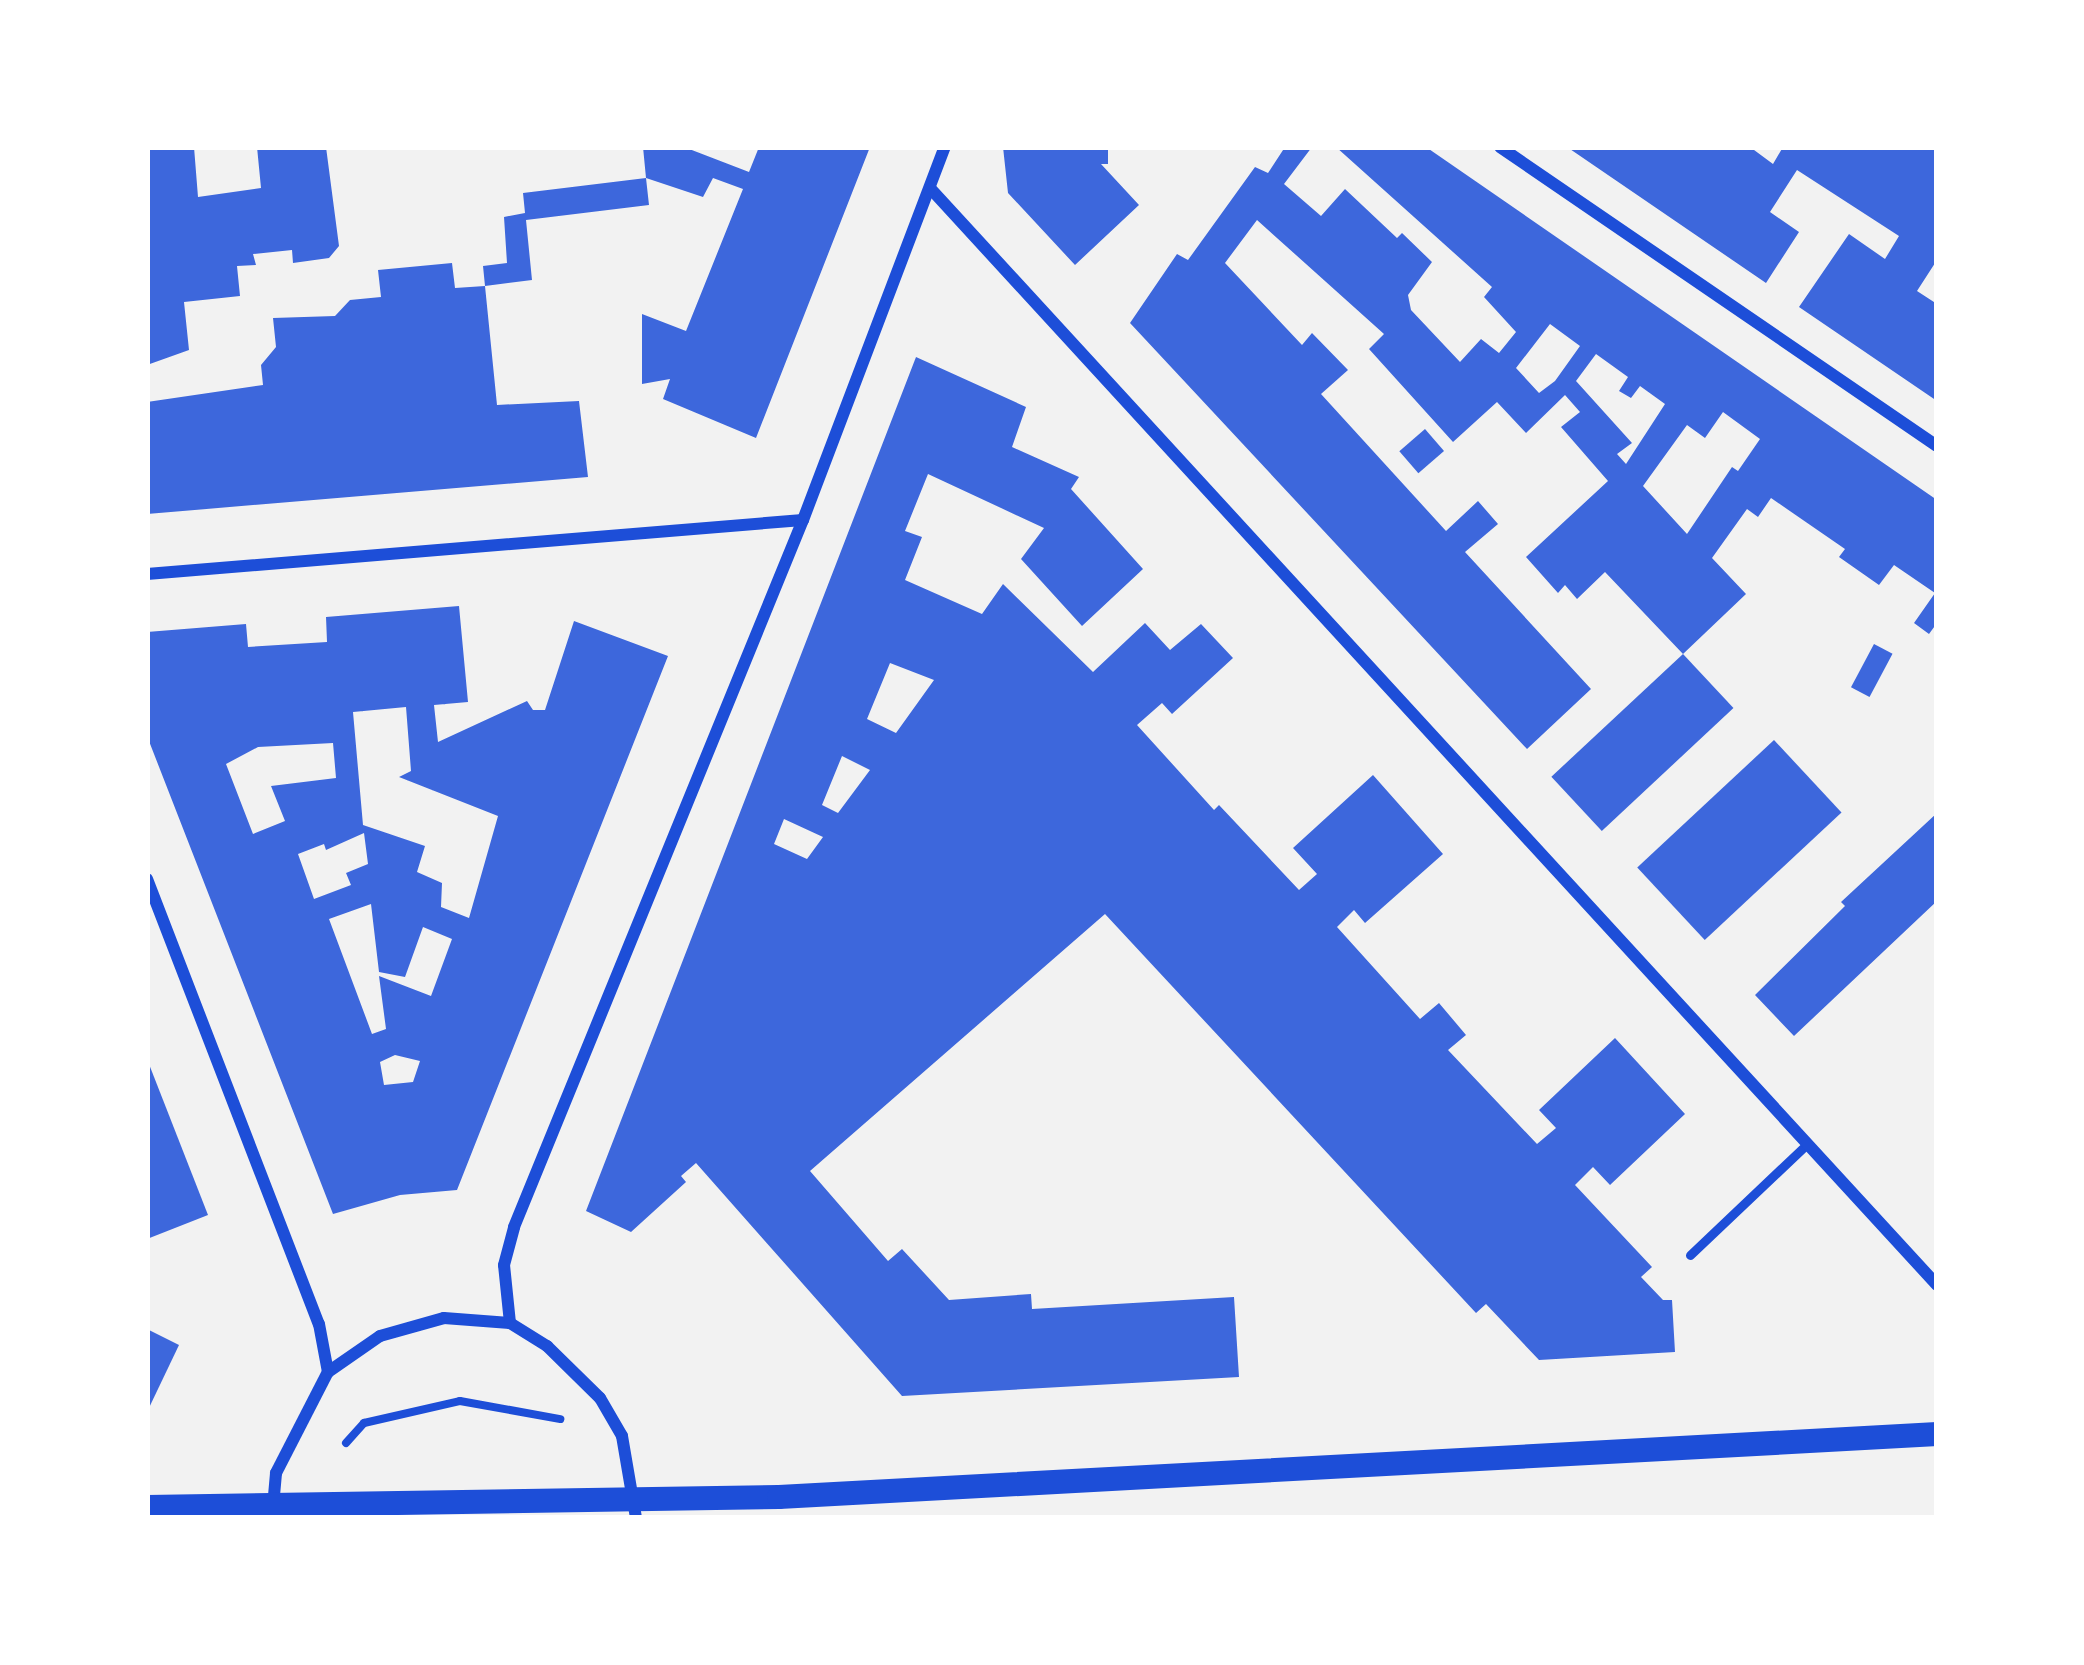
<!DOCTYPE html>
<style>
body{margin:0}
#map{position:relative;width:2084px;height:1665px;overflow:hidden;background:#f2f2f2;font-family:Lato,sans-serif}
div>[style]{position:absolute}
.building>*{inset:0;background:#3d67dc;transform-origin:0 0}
.path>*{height:8px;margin:-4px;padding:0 4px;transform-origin:4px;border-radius:4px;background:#1d4ed8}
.service>*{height:9px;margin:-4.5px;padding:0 4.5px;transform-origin:4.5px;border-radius:4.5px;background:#1d4ed8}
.minor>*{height:12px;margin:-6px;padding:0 6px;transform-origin:6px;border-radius:6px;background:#1d4ed8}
.secondary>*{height:24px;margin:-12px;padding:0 12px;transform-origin:12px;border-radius:12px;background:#1d4ed8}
span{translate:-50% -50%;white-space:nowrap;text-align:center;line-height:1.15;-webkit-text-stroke:12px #fff;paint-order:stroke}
.frame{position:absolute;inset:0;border:150px solid #fff;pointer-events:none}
</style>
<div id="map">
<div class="building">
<i style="clip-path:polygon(147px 147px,194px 147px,198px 197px,261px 188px,257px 147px,326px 147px,339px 246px,329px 258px,293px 263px,292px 250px,253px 254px,256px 265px,237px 266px,240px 296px,184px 302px,189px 350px,147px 365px)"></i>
<i style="clip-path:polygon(643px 147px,684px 147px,749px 172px,759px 147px,870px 147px,756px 438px,663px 399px,670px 379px,642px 384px,642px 314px,686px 331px,743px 189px,713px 178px,703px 197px,646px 178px)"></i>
<i style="clip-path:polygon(1003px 147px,1108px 147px,1108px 164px,1101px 164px,1139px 205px,1075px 265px,1008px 193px)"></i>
<i style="clip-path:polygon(evenodd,1285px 147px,1312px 147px,1284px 184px,1321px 216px,1345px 189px,1397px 238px,1402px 233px,1432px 262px,1408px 295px,1411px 310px,1460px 362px,1481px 339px,1499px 353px,1516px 332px,1484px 297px,1492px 287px,1336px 147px,1426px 147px,1937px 500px,1937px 623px,1929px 634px,1914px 623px,1935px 593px,1894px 565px,1879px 585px,1839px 557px,1845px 549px,1771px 498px,1758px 517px,1747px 509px,1712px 558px,1746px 594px,1683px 654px,1605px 572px,1577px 599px,1565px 585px,1558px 593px,1526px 557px,1608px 481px,1561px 427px,1580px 412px,1565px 395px,1526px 433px,1497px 402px,1453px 442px,1369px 349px,1384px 334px,1257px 220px,1225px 263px,1302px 345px,1312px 333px,1348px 370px,1321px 394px,1446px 531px,1478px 501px,1498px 524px,1465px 552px,1591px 689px,1527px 749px,1130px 323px,1177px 254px,1188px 260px,1255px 167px,1268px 173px,1285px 147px,1550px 324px,1580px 346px,1555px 381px,1539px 393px,1516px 368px,1550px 324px,1285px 147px,1596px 354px,1628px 377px,1619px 391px,1631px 398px,1640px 386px,1665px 404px,1626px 464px,1617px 454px,1632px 443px,1576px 381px,1596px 354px,1285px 147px,1723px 412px,1760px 439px,1738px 471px,1732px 467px,1687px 534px,1643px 486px,1687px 425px,1705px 438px,1723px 412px)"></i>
<i style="clip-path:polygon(1567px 147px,1750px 147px,1773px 164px,1783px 147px,1937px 147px,1937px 260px,1917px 291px,1937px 304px,1937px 401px,1799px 307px,1849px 234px,1885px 259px,1899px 236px,1797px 170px,1770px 212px,1799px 232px,1766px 283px)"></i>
<i style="clip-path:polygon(646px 178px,649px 205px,526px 220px,532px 280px,485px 286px,483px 266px,507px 263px,504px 217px,525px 213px,523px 193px)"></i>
<i style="clip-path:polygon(452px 263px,455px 288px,485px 286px,497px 405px,579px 401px,588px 477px,147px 514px,147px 402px,263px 385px,261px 365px,276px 347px,273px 318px,335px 316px,350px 300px,381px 297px,378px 270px)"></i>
<i style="clip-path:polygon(evenodd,916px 357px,1026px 407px,1012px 447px,1079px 477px,1071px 489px,1143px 569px,1082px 626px,1021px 559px,1044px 528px,928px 474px,905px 531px,922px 537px,905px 580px,982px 614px,1003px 584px,1093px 672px,1145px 623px,1170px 650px,1201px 624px,1233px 658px,1172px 714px,1162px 703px,1137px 725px,1214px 810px,1219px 805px,1299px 890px,1317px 874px,1293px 848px,1373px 775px,1443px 854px,1365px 923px,1354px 910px,1337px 927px,1420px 1019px,1439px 1003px,1466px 1035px,1448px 1050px,1537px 1144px,1556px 1128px,1539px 1110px,1615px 1038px,1685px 1114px,1610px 1185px,1593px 1167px,1575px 1185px,1652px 1267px,1641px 1277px,1663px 1300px,1672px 1300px,1675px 1352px,1539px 1360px,1486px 1304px,1476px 1313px,1105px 914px,810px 1171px,888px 1261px,902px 1249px,949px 1300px,1031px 1294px,1032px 1309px,1234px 1297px,1239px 1377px,902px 1396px,696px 1163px,681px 1176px,686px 1182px,631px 1232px,586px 1211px,916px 357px,890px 663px,934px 680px,896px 733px,867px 719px,890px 663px,916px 357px,842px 756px,870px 770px,838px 813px,822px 805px,842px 756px,916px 357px,784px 819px,823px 837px,807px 859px,774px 844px,784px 819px)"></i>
<i style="left:1425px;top:429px;width:29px;height:34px;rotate:49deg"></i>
<i style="clip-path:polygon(evenodd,459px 606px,468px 702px,434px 705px,438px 742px,527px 701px,533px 710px,545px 710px,574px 621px,668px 656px,457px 1190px,400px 1195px,333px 1214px,147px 736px,147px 632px,246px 624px,248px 647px,327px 642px,326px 617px,459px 606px,406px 707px,411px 771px,399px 777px,498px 816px,469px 918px,441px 907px,442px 883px,417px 872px,425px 846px,363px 825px,353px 712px,406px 707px,459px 606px,333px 743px,336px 778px,271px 786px,285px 821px,253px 834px,226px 764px,258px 747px,333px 743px,459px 606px,364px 833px,368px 864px,346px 873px,351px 885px,314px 899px,298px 854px,324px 844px,326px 850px,364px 833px,459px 606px,371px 904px,379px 972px,405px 977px,423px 927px,452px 939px,431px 996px,379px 976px,386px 1029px,372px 1034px,329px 919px,371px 904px,459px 606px,395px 1055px,420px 1061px,413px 1082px,384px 1085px,380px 1062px,395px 1055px)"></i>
<i style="left:1874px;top:644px;width:21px;height:49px;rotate:28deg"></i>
<i style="left:1683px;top:654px;width:74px;height:180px;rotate:47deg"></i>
<i style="left:1774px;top:740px;width:99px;height:187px;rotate:47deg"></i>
<i style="clip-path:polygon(1937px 813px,1937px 901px,1794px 1036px,1755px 995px,1845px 906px,1841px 902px)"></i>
<i style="clip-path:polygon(147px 1059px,208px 1215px,147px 1239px)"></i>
<i style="clip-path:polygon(147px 1329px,179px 1345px,147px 1412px)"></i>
</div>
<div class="path">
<i style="left:346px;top:1443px;width:27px;rotate:-48deg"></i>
<i style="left:364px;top:1423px;width:98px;rotate:-12.9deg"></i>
<i style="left:460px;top:1401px;width:102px;rotate:10.2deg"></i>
</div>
<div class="service">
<i style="left:1690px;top:1255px;width:161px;rotate:-43.5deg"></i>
</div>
<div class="minor">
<i style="left:1500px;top:147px;width:529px;rotate:34.38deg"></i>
<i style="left:930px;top:188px;width:1489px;rotate:47.45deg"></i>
<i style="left:147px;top:574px;width:658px;rotate:-4.71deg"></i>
<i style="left:147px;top:879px;width:477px;rotate:68.9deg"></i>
<i style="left:319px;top:1324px;width:49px;rotate:79.4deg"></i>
<i style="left:510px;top:1323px;width:58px;rotate:-95.9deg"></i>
<i style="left:504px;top:1265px;width:39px;rotate:-75deg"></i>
<i style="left:514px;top:1227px;width:764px;rotate:-67.77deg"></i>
<i style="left:803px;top:520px;width:399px;rotate:-69.2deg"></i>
<i style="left:272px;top:1518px;width:45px;rotate:-84.9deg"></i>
<i style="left:276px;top:1473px;width:114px;rotate:-62.8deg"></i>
<i style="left:328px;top:1372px;width:63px;rotate:-34.7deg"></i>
<i style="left:380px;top:1336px;width:66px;rotate:-15.7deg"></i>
<i style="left:444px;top:1318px;width:66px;rotate:4.3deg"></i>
<i style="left:510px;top:1323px;width:44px;rotate:31.9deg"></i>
<i style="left:547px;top:1346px;width:74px;rotate:44.5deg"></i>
<i style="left:600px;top:1398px;width:44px;rotate:59.9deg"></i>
<i style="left:622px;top:1436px;width:83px;rotate:80.3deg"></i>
</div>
<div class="secondary">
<i style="left:147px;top:1507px;width:632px;rotate:-0.91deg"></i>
<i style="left:779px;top:1497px;width:1160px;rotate:-3.11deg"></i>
</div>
<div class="frame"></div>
</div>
